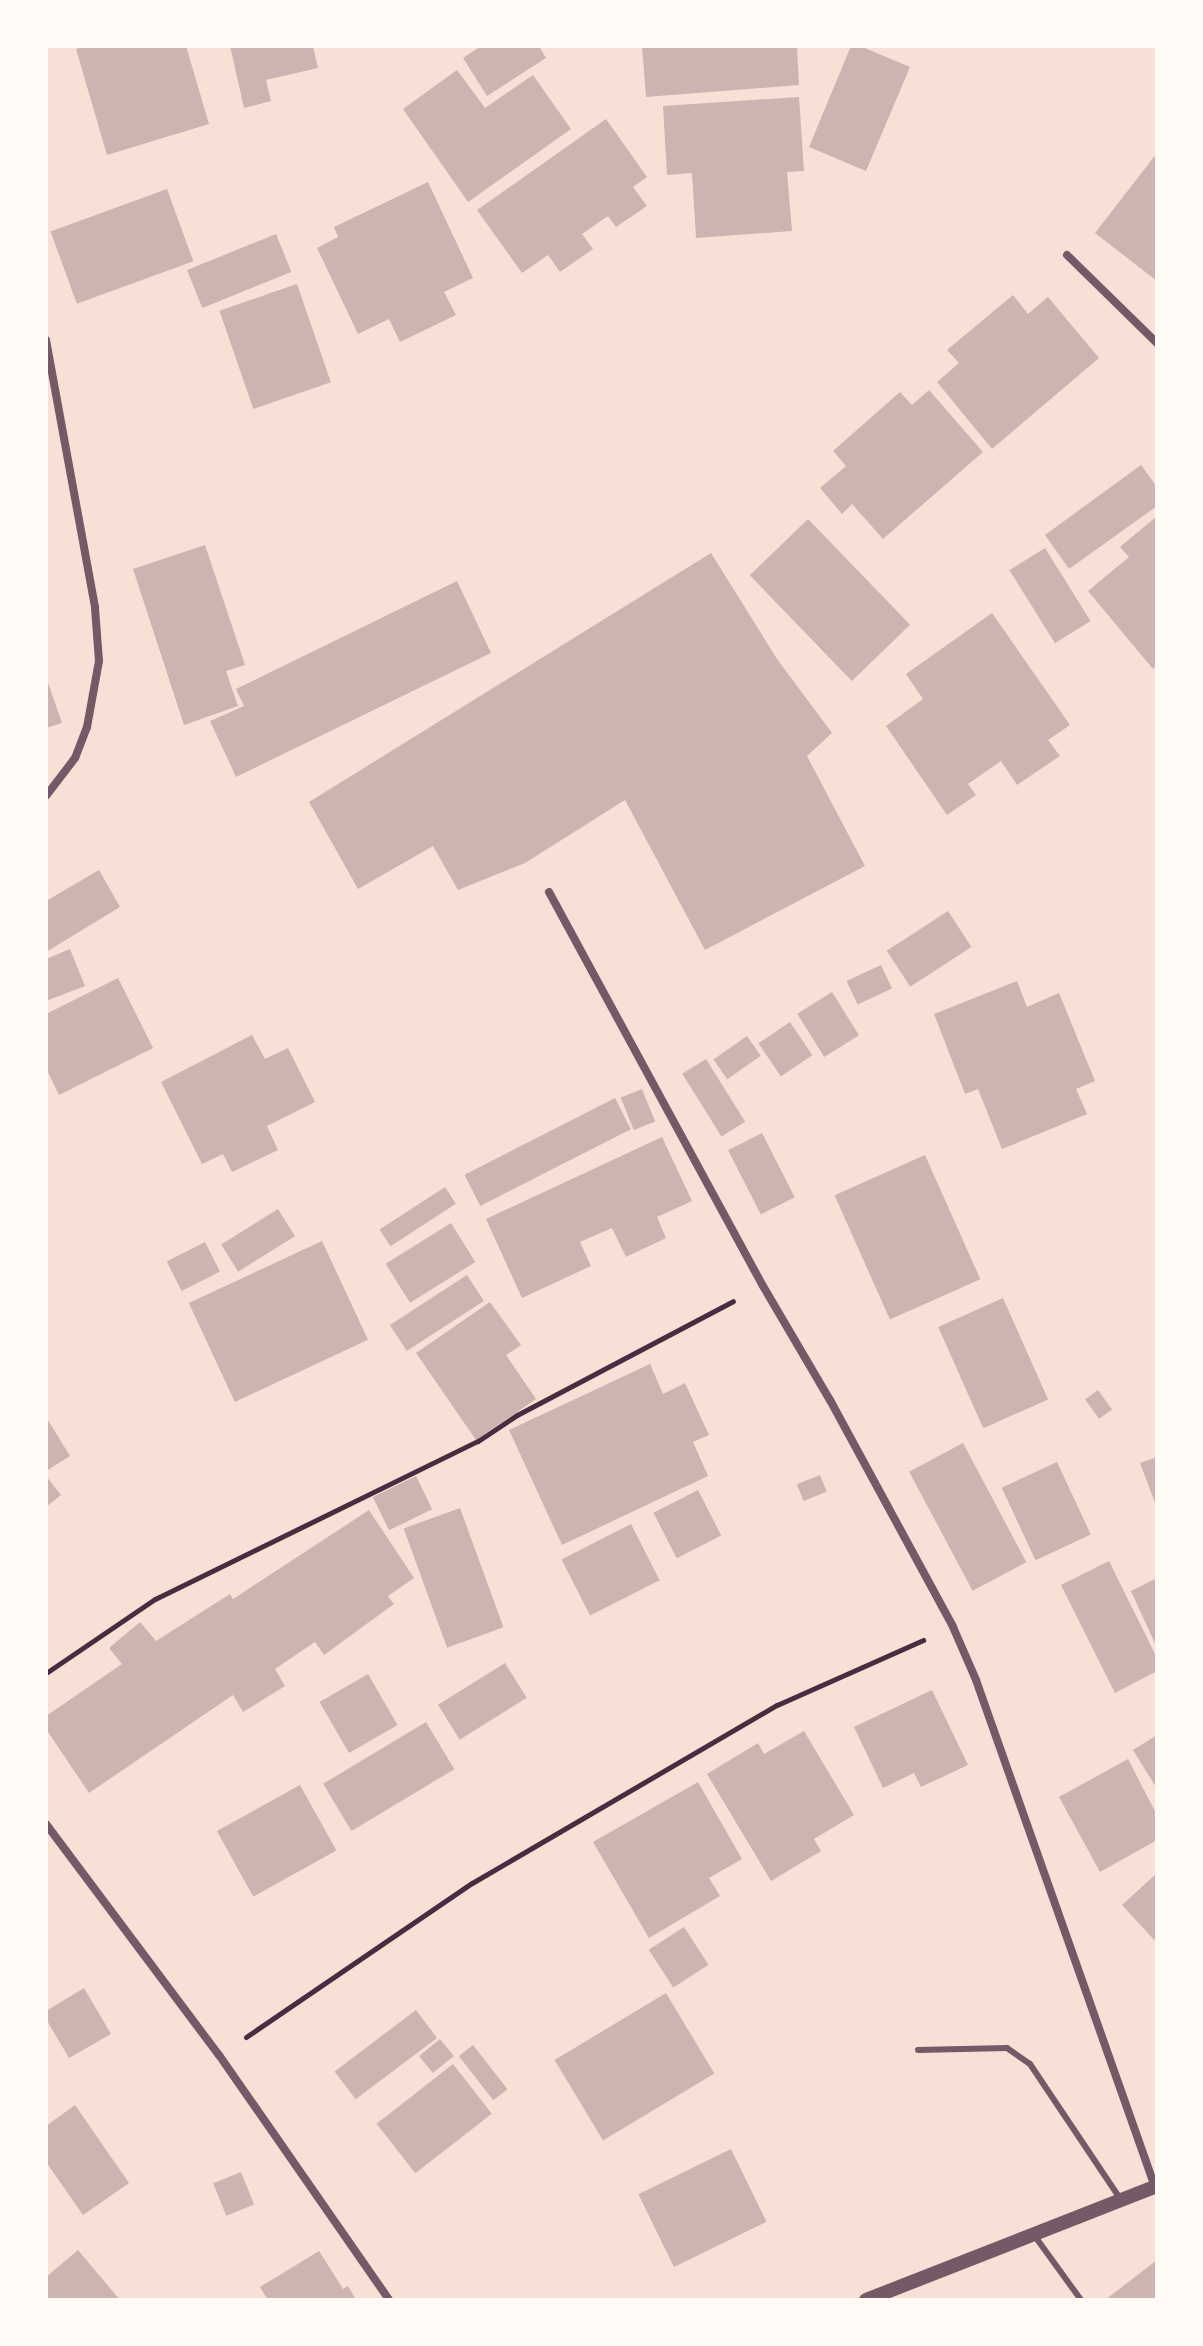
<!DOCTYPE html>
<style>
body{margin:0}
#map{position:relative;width:1203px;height:2346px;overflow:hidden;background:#f7e1d7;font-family:Overpass,sans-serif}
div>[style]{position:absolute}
.building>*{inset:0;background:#ccb4b1;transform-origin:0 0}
.path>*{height:5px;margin:-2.5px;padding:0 2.5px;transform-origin:2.5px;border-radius:2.5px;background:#4a2c40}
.service>*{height:6px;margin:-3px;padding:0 3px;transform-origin:3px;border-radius:3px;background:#755966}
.minor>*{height:8px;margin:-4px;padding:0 4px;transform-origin:4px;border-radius:4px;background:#755966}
.tertiary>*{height:14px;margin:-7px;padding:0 7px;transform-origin:7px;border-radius:7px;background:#755966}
span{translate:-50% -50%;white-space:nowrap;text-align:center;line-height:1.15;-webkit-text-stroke:6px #fffaf5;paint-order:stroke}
.frame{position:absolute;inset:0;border:48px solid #fffaf5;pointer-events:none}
</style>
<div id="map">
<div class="building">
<i style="clip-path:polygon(86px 46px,186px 46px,209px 124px,107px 155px,76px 49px)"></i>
<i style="clip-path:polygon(230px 46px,313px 46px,318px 68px,266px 80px,271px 101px,244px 108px)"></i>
<i style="clip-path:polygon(481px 46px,539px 46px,546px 58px,487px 96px,463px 58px)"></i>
<i style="clip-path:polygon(642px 46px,797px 46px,799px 85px,646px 97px)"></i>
<i style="clip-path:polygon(851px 46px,860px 46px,910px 67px,866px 171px,809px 147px)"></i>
<i style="clip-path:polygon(457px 70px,485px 108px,533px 75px,571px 129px,468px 202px,403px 109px)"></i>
<i style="clip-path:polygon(799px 97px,804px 171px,787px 172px,792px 231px,696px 238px,692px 173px,667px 175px,663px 106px)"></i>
<i style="clip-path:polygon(606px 119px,647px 177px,633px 187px,647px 206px,616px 227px,608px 216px,582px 234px,593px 249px,560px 272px,548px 255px,522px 273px,477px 210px)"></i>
<i style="clip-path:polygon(1157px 153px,1157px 281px,1095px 233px)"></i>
<i style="clip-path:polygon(428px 182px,473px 278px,444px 292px,456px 315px,400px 342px,389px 319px,358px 334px,317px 248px,338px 237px,334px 227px)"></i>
<i style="left:167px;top:189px;width:77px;height:124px;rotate:70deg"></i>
<i style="left:276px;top:234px;width:41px;height:96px;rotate:68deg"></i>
<i style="left:297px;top:284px;width:104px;height:82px;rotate:71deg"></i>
<i style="clip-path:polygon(1013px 295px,1028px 314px,1048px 297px,1099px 358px,992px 449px,937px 382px,959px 363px,947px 350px)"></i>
<i style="clip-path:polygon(929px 390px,983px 452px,883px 539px,852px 504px,842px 514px,820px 488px,846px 466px,833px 451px,900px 392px,912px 405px)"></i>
<i style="clip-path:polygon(1141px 465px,1157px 487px,1157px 506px,1069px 569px,1045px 535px)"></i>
<i style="clip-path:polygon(1157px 516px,1157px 665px,1153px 669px,1088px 591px,1129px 557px,1120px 547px)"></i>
<i style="left:808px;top:519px;width:147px;height:81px;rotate:46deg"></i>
<i style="clip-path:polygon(205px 545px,245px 665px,226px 671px,238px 706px,184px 725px,133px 569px)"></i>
<i style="left:1045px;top:548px;width:86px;height:42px;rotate:58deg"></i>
<i style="clip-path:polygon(711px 553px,777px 659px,832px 733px,807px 756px,865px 866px,705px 950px,625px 800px,525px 863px,458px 890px,433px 846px,358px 889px,309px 802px)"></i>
<i style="clip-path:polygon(457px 581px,491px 653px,236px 777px,210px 721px,244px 706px,236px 689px)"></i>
<i style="clip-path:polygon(992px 613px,1070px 725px,1048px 740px,1060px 756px,1017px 785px,1001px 761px,968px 784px,976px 795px,947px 815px,886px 726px,923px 699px,906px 674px)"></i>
<i style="clip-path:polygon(46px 677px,62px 723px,46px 728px)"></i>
<i style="clip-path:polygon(99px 870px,120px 907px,46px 952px,46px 901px)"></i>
<i style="left:948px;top:911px;width:43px;height:73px;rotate:57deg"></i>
<i style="clip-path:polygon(70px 949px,85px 986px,46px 1001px,46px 959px)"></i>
<i style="left:881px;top:965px;width:26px;height:38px;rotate:65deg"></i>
<i style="clip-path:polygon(118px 978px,153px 1048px,59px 1095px,46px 1068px,46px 1014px)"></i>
<i style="clip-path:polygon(1017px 981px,1027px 1007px,1059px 993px,1095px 1081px,1076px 1089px,1087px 1114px,1002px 1149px,978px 1089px,965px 1094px,934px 1014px)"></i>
<i style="left:832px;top:992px;width:51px;height:41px;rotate:58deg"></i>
<i style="left:790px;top:1022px;width:40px;height:38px;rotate:56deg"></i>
<i style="clip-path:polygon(252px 1035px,265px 1059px,288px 1048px,315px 1102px,267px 1126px,278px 1150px,232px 1172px,223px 1154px,202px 1164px,161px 1082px)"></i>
<i style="left:747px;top:1036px;width:24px;height:41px;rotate:55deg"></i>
<i style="left:706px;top:1059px;width:74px;height:28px;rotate:58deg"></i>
<i style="left:642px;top:1089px;width:35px;height:23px;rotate:68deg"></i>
<i style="left:615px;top:1098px;width:35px;height:169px;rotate:63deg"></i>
<i style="left:762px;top:1133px;width:72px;height:38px;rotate:63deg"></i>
<i style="clip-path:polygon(662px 1137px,692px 1201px,657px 1217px,666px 1238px,626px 1257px,612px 1228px,580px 1242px,591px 1266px,522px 1298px,486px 1219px)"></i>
<i style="left:925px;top:1155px;width:136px;height:99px;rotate:66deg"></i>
<i style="left:445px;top:1187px;width:20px;height:78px;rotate:57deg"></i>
<i style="left:278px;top:1209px;width:32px;height:67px;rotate:58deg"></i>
<i style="left:451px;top:1223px;width:46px;height:77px;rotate:58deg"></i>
<i style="left:322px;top:1241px;width:109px;height:147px;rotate:65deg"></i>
<i style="left:205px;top:1242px;width:33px;height:43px;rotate:63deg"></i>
<i style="left:467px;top:1275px;width:31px;height:92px;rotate:57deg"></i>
<i style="left:1003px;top:1298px;width:111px;height:71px;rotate:66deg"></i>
<i style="clip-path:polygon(490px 1302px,521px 1345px,506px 1355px,536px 1399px,476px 1440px,416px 1353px)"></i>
<i style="clip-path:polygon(650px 1364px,663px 1394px,685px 1383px,709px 1435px,693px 1442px,708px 1476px,562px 1545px,509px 1430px)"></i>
<i style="left:1098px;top:1390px;width:24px;height:16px;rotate:54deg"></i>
<i style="clip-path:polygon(46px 1417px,70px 1456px,46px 1471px)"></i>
<i style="left:963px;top:1443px;width:135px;height:61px;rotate:62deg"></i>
<i style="clip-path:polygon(1157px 1457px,1157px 1508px,1140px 1463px)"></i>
<i style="left:1057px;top:1462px;width:80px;height:61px;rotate:65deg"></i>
<i style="left:820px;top:1475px;width:18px;height:25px;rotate:68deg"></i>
<i style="clip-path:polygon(46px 1476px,61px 1495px,46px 1507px)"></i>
<i style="left:416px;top:1476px;width:37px;height:48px;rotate:64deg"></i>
<i style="left:698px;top:1490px;width:51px;height:50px;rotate:63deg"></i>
<i style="left:460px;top:1508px;width:127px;height:60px;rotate:70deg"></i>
<i style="clip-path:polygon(369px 1510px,414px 1578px,388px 1596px,394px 1604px,324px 1655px,315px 1642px,275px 1669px,285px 1686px,243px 1712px,233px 1695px,89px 1793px,46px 1729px,46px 1716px,122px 1664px,109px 1648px,140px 1622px,156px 1641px,230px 1594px,233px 1599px)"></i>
<i style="left:631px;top:1524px;width:63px;height:78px;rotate:63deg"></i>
<i style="clip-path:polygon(1109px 1561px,1157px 1658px,1157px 1671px,1115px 1693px,1061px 1585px)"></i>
<i style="clip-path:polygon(1157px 1578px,1157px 1648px,1131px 1591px)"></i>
<i style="left:505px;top:1663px;width:41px;height:79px;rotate:58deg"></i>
<i style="left:368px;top:1674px;width:59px;height:56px;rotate:60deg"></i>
<i style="clip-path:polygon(932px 1690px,968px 1765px,921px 1787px,914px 1773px,883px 1788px,854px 1727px)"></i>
<i style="left:426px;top:1722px;width:55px;height:120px;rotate:59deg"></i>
<i style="clip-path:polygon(804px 1731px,854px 1815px,814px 1839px,821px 1851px,771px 1881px,707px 1774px,758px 1743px,764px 1754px)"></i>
<i style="clip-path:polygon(1157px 1735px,1157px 1789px,1133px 1750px)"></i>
<i style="clip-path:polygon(1128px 1759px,1157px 1815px,1157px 1840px,1100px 1872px,1059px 1797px)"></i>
<i style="clip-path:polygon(698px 1782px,742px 1859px,709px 1878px,720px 1896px,649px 1938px,593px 1842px)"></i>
<i style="left:300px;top:1785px;width:75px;height:95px;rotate:61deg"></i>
<i style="clip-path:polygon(1157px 1873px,1157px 1943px,1122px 1905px)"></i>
<i style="left:684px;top:1927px;width:45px;height:42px;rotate:57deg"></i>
<i style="clip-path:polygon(84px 1988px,111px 2034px,69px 2058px,46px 2019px,46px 2011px)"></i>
<i style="left:666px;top:1993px;width:94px;height:130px;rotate:59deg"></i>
<i style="left:416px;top:2010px;width:35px;height:102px;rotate:53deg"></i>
<i style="left:440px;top:2039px;width:22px;height:27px;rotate:51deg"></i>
<i style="left:473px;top:2045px;width:56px;height:18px;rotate:52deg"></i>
<i style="left:453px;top:2064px;width:63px;height:97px;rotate:52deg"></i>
<i style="clip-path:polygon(75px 2105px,129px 2183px,83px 2215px,46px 2162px,46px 2126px)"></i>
<i style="left:731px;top:2149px;width:81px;height:103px;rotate:64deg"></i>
<i style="left:241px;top:2172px;width:35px;height:30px;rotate:68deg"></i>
<i style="clip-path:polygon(78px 2250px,120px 2300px,46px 2300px,46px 2277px)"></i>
<i style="clip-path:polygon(319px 2251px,343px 2289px,348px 2286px,356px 2300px,268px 2300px,260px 2287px)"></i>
<i style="clip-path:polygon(1157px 2260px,1157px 2300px,1105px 2300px)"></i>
</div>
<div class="path">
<i style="left:46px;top:1673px;width:132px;rotate:-34.2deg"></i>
<i style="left:155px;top:1599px;width:360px;rotate:-26.1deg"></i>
<i style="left:478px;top:1441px;width:47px;rotate:-33.7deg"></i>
<i style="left:517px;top:1415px;width:244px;rotate:-27.8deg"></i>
<i style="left:246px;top:2037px;width:273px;rotate:-34.3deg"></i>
<i style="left:472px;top:1883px;width:353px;rotate:-30.3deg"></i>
<i style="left:777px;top:1705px;width:160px;rotate:-24deg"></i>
</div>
<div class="service">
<i style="left:918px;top:2050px;width:89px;rotate:-1.3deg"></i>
<i style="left:1007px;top:2048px;width:28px;rotate:35deg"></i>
<i style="left:1030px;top:2064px;width:164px;rotate:56.2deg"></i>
<i style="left:1034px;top:2235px;width:80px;rotate:54.1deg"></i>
</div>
<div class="minor">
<i style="left:1067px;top:255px;width:126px;rotate:44.4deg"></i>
<i style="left:46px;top:340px;width:272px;rotate:79.6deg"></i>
<i style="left:95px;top:608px;width:53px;rotate:85.7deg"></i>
<i style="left:99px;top:661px;width:67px;rotate:100.3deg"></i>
<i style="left:87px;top:727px;width:33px;rotate:111deg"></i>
<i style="left:75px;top:758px;width:48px;rotate:127.3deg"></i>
<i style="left:549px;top:892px;width:448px;rotate:61.5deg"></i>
<i style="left:763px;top:1286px;width:132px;rotate:59.6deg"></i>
<i style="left:830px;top:1400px;width:258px;rotate:61.5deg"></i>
<i style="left:953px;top:1627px;width:58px;rotate:66.5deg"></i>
<i style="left:976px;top:1680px;width:538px;rotate:70.55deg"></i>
<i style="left:46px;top:1824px;width:289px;rotate:53.2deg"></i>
<i style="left:219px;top:2055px;width:298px;rotate:55.2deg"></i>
</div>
<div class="tertiary">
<i style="left:866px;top:2300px;width:313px;rotate:-21.4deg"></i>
</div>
<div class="frame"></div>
</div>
